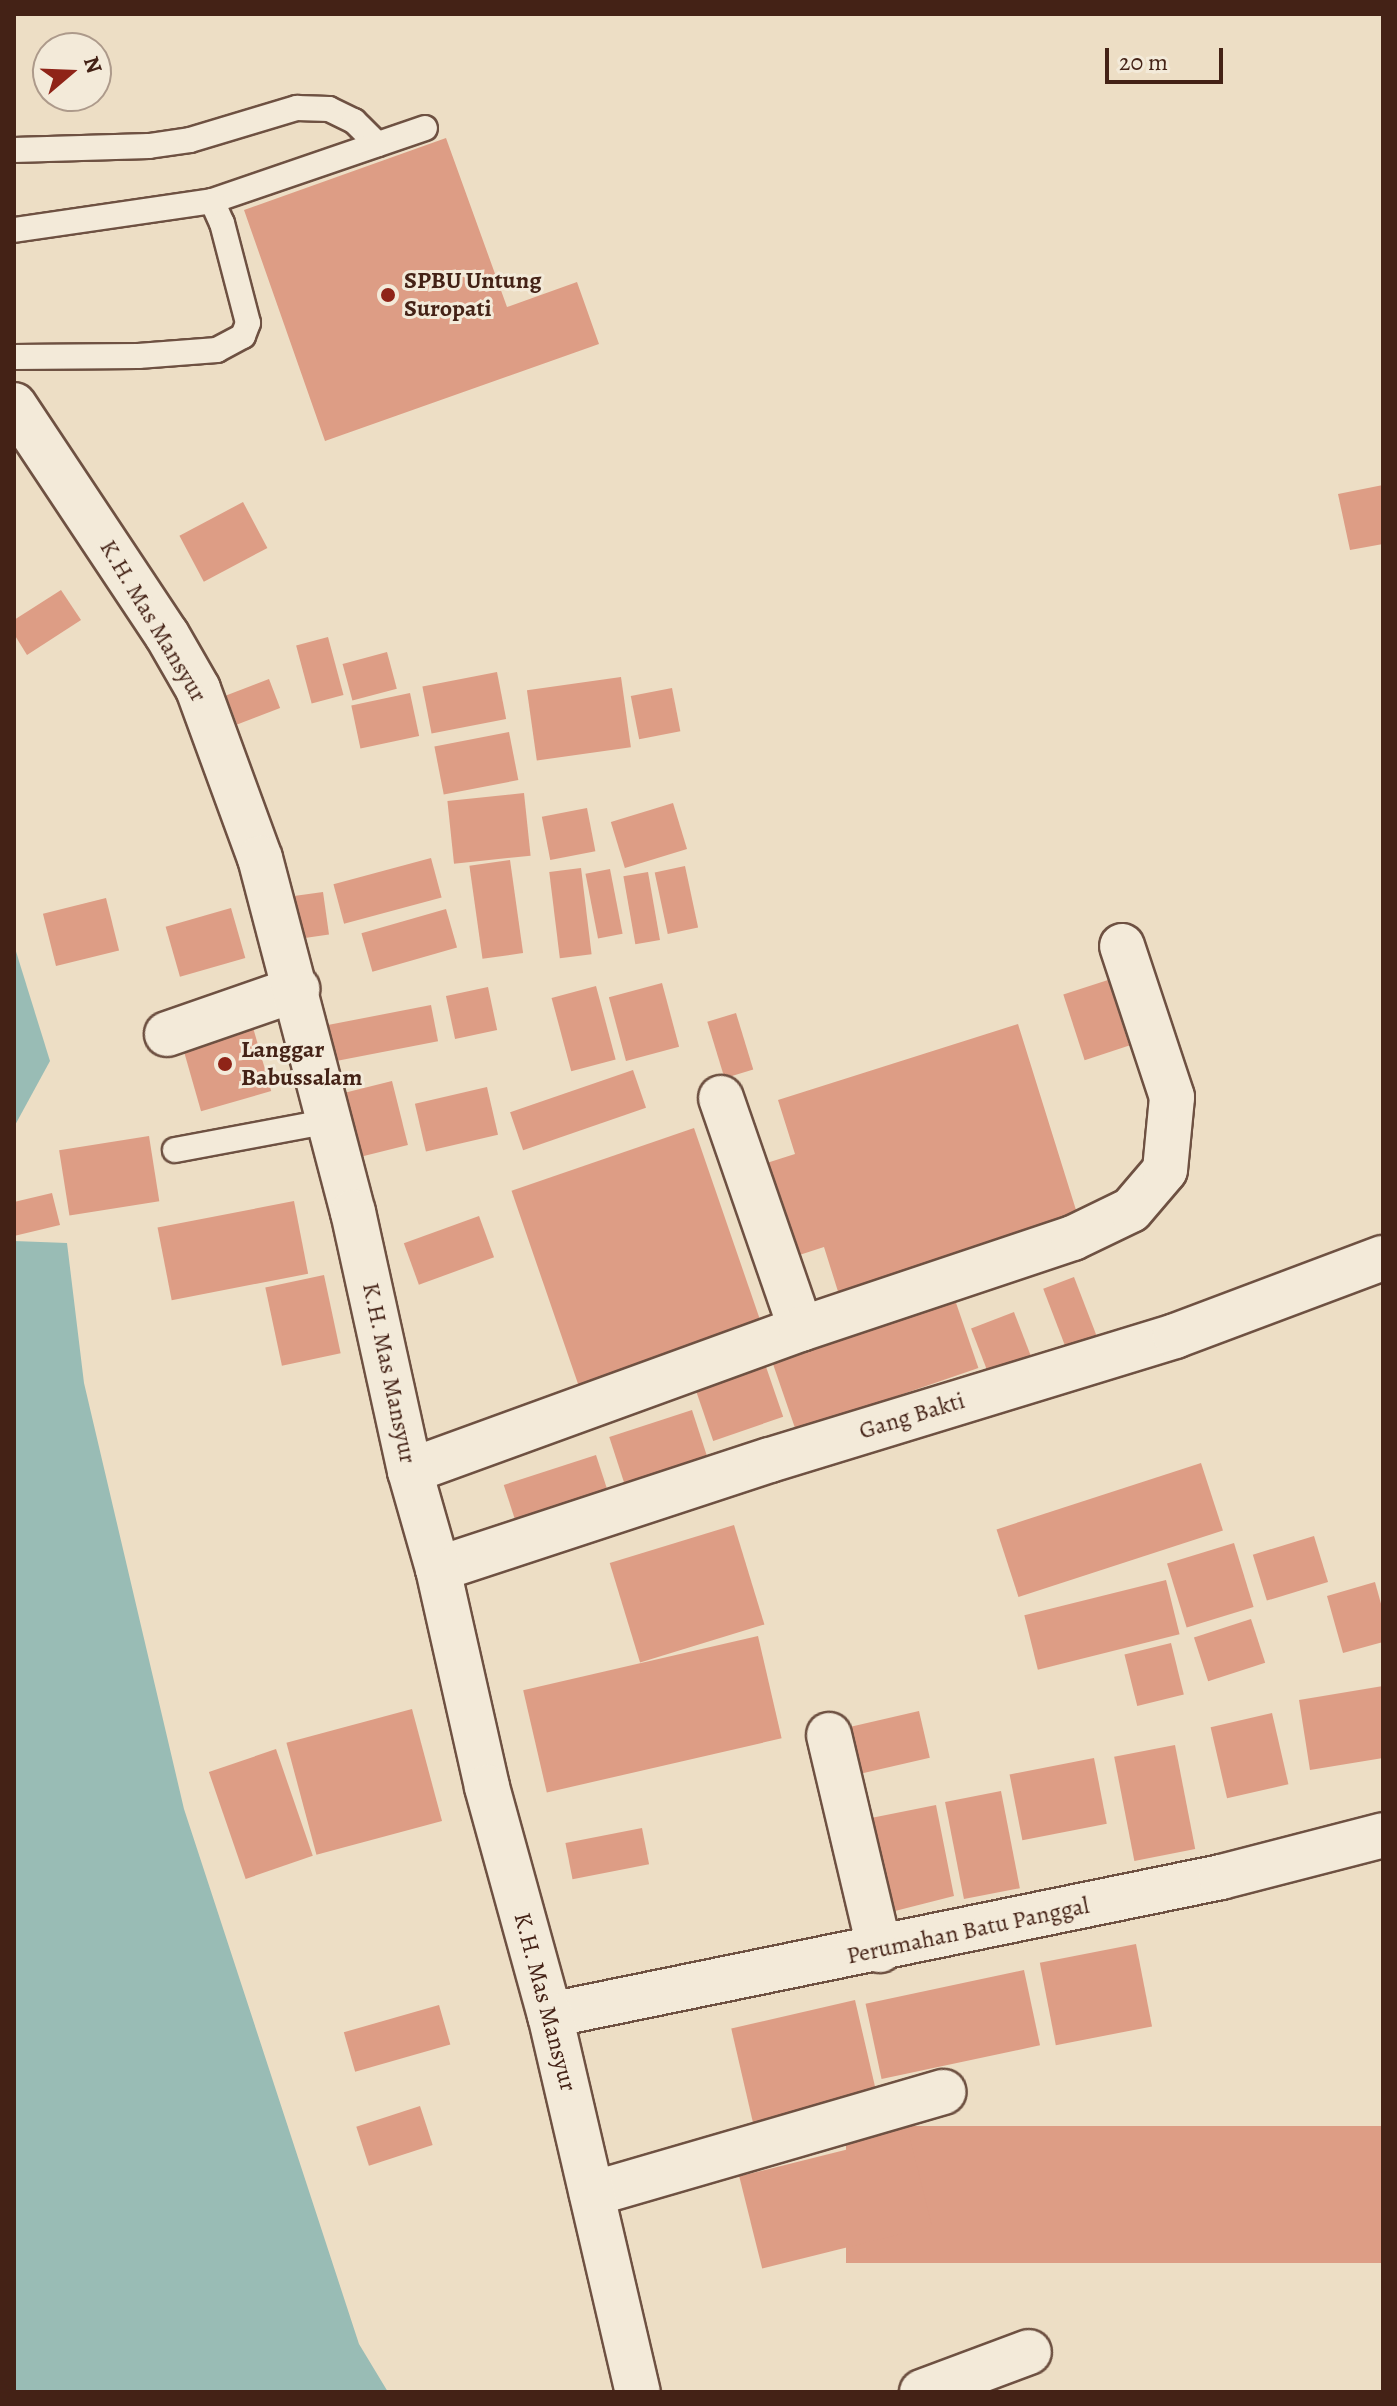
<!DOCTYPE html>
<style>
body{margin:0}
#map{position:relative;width:1397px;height:2406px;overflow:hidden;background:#eddec5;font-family:Alegreya,serif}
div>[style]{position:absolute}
.water>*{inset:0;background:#99bcb5}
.building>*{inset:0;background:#dd9d85;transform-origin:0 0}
.roads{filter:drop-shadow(2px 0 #6e5142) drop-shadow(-2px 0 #6e5142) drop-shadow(0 2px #6e5142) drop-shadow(0 -2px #6e5142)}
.lane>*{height:24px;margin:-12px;padding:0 12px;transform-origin:12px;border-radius:12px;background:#f3ead9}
.street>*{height:44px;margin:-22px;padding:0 22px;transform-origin:22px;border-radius:22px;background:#f3ead9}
.secondary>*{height:44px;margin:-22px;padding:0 22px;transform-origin:22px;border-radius:22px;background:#f3ead9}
.dots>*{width:22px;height:22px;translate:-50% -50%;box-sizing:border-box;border:4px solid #f3ead9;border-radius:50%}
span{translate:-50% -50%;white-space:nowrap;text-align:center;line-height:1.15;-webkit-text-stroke:6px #f3ead9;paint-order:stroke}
.poi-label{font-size:24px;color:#442216;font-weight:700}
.left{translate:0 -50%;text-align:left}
.street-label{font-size:24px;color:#442216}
.frame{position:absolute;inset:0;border:16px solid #442216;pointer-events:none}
.north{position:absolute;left:32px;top:32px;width:80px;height:80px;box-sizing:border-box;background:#f3ead9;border:2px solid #ad9a8b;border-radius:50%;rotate:71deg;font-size:22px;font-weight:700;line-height:32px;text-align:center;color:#442216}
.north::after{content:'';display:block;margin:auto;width:28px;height:36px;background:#8f2418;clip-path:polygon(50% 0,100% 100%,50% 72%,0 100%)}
.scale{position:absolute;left:1105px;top:48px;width:118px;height:36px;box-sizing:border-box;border:4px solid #442216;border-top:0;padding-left:10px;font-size:24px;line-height:28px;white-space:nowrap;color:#442216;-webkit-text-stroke:6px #f3ead9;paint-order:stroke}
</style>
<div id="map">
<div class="water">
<i style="clip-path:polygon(14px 945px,50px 1061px,14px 1127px)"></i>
<i style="clip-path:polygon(14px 1241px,67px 1243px,84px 1383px,184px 1809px,359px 2344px,388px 2392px,14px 2392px)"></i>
</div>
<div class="building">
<i style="clip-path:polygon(446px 138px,507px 307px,577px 282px,599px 344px,325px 441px,244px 210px)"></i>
<i style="clip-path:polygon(1383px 485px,1383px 544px,1350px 550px,1338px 494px)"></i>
<i style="left:243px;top:502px;width:52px;height:72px;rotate:62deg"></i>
<i style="clip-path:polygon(61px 590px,81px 620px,27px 655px,14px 634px,14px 620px)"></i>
<i style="left:328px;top:637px;width:60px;height:33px;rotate:75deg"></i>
<i style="left:387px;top:652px;width:38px;height:46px;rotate:75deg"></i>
<i style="left:497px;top:672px;width:48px;height:76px;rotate:79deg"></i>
<i style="left:621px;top:677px;width:71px;height:95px;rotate:82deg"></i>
<i style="left:269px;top:679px;width:31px;height:46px;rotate:69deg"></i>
<i style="left:672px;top:688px;width:44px;height:42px;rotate:79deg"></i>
<i style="left:410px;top:693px;width:44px;height:60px;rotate:78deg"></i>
<i style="left:509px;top:732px;width:49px;height:76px;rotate:79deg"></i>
<i style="left:524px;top:793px;width:63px;height:77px;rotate:84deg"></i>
<i style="left:673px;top:803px;width:48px;height:65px;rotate:73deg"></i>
<i style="left:587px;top:808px;width:44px;height:46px;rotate:79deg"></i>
<i style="left:431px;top:858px;width:41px;height:101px;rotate:75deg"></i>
<i style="left:510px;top:860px;width:94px;height:41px;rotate:82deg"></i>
<i style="left:685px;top:866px;width:63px;height:31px;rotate:78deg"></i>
<i style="left:581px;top:868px;width:87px;height:32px;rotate:83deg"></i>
<i style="left:610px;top:869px;width:66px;height:25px;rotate:79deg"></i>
<i style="left:648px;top:872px;width:69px;height:25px;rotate:80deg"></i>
<i style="left:323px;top:892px;width:43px;height:33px;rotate:82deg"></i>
<i style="left:106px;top:898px;width:54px;height:65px;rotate:76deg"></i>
<i style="left:231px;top:908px;width:52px;height:68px;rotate:74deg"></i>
<i style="left:446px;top:909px;width:40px;height:88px;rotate:74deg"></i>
<i style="left:1108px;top:980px;width:69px;height:47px;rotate:72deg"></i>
<i style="left:662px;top:983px;width:66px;height:55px;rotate:75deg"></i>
<i style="left:596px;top:986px;width:76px;height:46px;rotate:75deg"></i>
<i style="left:488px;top:987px;width:44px;height:43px;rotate:78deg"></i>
<i style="left:431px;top:1005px;width:37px;height:109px;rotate:79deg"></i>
<i style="left:736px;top:1013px;width:59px;height:30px;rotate:73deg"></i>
<i style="left:250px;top:1017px;width:77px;height:73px;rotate:74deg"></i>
<i style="clip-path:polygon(1018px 1024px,1081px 1226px,841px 1301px,824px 1247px,787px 1259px,757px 1166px,795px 1154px,778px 1100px)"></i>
<i style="left:633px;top:1070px;width:40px;height:130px;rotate:71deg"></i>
<i style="left:392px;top:1081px;width:66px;height:61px;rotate:76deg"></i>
<i style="left:487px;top:1087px;width:49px;height:74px;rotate:77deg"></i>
<i style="left:694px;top:1128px;width:216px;height:193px;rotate:71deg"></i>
<i style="left:149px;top:1136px;width:66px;height:91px;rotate:81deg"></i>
<i style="clip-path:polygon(52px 1193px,60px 1225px,14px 1236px,14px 1202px)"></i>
<i style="left:294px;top:1201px;width:74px;height:139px;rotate:79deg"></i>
<i style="left:479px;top:1216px;width:44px;height:80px;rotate:70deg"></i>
<i style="left:324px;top:1275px;width:80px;height:60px;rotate:78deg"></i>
<i style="left:1074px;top:1277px;width:74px;height:33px;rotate:69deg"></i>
<i style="left:954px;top:1297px;width:75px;height:193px;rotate:71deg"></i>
<i style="left:1014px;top:1312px;width:64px;height:46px;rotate:69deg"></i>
<i style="left:764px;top:1361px;width:59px;height:74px;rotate:71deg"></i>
<i style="left:692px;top:1410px;width:60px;height:87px;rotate:72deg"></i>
<i style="left:596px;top:1455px;width:54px;height:97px;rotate:72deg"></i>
<i style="left:1201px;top:1463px;width:71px;height:215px;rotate:72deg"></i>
<i style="left:734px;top:1525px;width:104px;height:130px;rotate:73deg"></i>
<i style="left:1314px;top:1536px;width:48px;height:64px;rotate:73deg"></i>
<i style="left:1234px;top:1543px;width:67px;height:70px;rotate:73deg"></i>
<i style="left:1166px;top:1580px;width:56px;height:146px;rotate:76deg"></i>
<i style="clip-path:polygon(1375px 1582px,1383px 1611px,1383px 1642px,1343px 1653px,1327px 1596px)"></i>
<i style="left:1251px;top:1619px;width:46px;height:60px;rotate:72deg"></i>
<i style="left:758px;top:1636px;width:105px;height:241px;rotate:77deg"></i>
<i style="left:1171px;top:1643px;width:53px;height:48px;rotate:76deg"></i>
<i style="clip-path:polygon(1383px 1686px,1383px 1758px,1310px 1770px,1299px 1700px)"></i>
<i style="left:412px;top:1709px;width:116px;height:130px;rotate:75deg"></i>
<i style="left:919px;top:1711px;width:48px;height:79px;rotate:77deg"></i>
<i style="left:1272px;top:1713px;width:73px;height:63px;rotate:77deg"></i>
<i style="left:1175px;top:1745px;width:106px;height:62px;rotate:79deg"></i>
<i style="left:276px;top:1749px;width:113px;height:71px;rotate:71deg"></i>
<i style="left:1094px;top:1758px;width:67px;height:86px;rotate:79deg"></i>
<i style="left:1001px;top:1791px;width:99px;height:57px;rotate:79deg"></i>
<i style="clip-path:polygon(936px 1805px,954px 1896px,895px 1911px,890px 1891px,871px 1895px,856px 1821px)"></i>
<i style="left:642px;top:1828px;width:37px;height:78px;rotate:79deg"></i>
<i style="left:1136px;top:1944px;width:84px;height:98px;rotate:79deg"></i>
<i style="left:1024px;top:1970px;width:77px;height:162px;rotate:78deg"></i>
<i style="left:855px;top:2000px;width:113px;height:127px;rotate:77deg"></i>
<i style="left:439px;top:2005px;width:41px;height:99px;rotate:74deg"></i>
<i style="left:420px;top:2106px;width:41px;height:67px;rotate:72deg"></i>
<i style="left:1383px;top:2126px;width:137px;height:537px;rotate:90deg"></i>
<i style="left:909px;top:2134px;width:95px;height:175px;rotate:76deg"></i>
</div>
<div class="roads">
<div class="lane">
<i style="left:14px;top:150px;width:135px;rotate:-1.7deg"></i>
<i style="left:149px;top:146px;width:41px;rotate:-8.3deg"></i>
<i style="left:190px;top:140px;width:112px;rotate:-16.7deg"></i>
<i style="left:297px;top:108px;width:32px;rotate:2deg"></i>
<i style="left:329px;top:109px;width:28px;rotate:26deg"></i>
<i style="left:354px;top:121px;width:33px;rotate:45deg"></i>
<i style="left:212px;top:201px;width:225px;rotate:-18.9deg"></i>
<i style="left:14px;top:230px;width:200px;rotate:-8.3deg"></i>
<i style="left:212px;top:201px;width:24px;rotate:66deg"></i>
<i style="left:222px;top:223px;width:103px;rotate:75.4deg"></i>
<i style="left:248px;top:323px;width:14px;rotate:111deg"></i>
<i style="left:243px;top:336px;width:30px;rotate:152deg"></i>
<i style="left:217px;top:350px;width:79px;rotate:175.7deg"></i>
<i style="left:138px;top:356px;width:124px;rotate:179.5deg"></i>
<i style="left:175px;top:1150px;width:158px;rotate:-10.6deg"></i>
</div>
<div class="street">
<i style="left:167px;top:1034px;width:138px;rotate:-19.1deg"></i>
<i style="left:721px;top:1098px;width:244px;rotate:70.9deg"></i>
<i style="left:410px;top:1471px;width:416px;rotate:-20deg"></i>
<i style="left:801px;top:1329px;width:287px;rotate:-18.5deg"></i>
<i style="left:1073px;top:1238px;width:64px;rotate:-25.8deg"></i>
<i style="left:1131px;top:1210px;width:52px;rotate:-49.6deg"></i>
<i style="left:1165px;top:1170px;width:73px;rotate:-84.5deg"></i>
<i style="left:1172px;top:1097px;width:159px;rotate:-108.3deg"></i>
<i style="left:438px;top:1569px;width:349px;rotate:-18.2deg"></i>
<i style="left:770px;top:1460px;width:424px;rotate:-17deg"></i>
<i style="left:1175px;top:1336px;width:222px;rotate:-20.6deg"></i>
<i style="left:829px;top:1735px;width:221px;rotate:76.7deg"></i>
<i style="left:550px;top:2015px;width:685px;rotate:-11.62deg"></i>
<i style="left:1221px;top:1877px;width:167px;rotate:-14.5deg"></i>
<i style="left:592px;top:2194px;width:366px;rotate:-16.2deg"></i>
<i style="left:922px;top:2392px;width:114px;rotate:-20.5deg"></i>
</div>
<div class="secondary">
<i style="left:14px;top:405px;width:276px;rotate:56.4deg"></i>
<i style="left:167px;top:635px;width:62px;rotate:60.1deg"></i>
<i style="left:198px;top:689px;width:180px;rotate:69.9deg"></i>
<i style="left:260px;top:858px;width:366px;rotate:75.3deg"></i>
<i style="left:353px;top:1212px;width:265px;rotate:77.6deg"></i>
<i style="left:410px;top:1471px;width:102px;rotate:74.1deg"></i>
<i style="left:438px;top:1569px;width:223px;rotate:77.3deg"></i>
<i style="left:487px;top:1787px;width:237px;rotate:74.6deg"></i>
<i style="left:550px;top:2015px;width:387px;rotate:76.9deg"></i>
</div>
</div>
<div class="dots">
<i style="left:388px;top:295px;background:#8f2418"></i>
<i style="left:225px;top:1064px;background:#8f2418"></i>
</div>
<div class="poi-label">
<span class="left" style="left:404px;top:295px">SPBU Untung<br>Suropati</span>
<span class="left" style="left:241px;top:1064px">Langgar<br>Babussalam</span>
</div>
<div class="street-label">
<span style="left:153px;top:621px;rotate:59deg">K.H. Mas Mansyur</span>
<span style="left:389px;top:1373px;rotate:78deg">K.H. Mas Mansyur</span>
<span style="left:912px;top:1416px;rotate:-17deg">Gang Bakti</span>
<span style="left:968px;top:1931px;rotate:-12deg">Perumahan Batu Panggal</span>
<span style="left:545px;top:2002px;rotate:75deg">K.H. Mas Mansyur</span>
</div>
<div class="frame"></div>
<div class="north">N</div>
<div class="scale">20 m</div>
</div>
